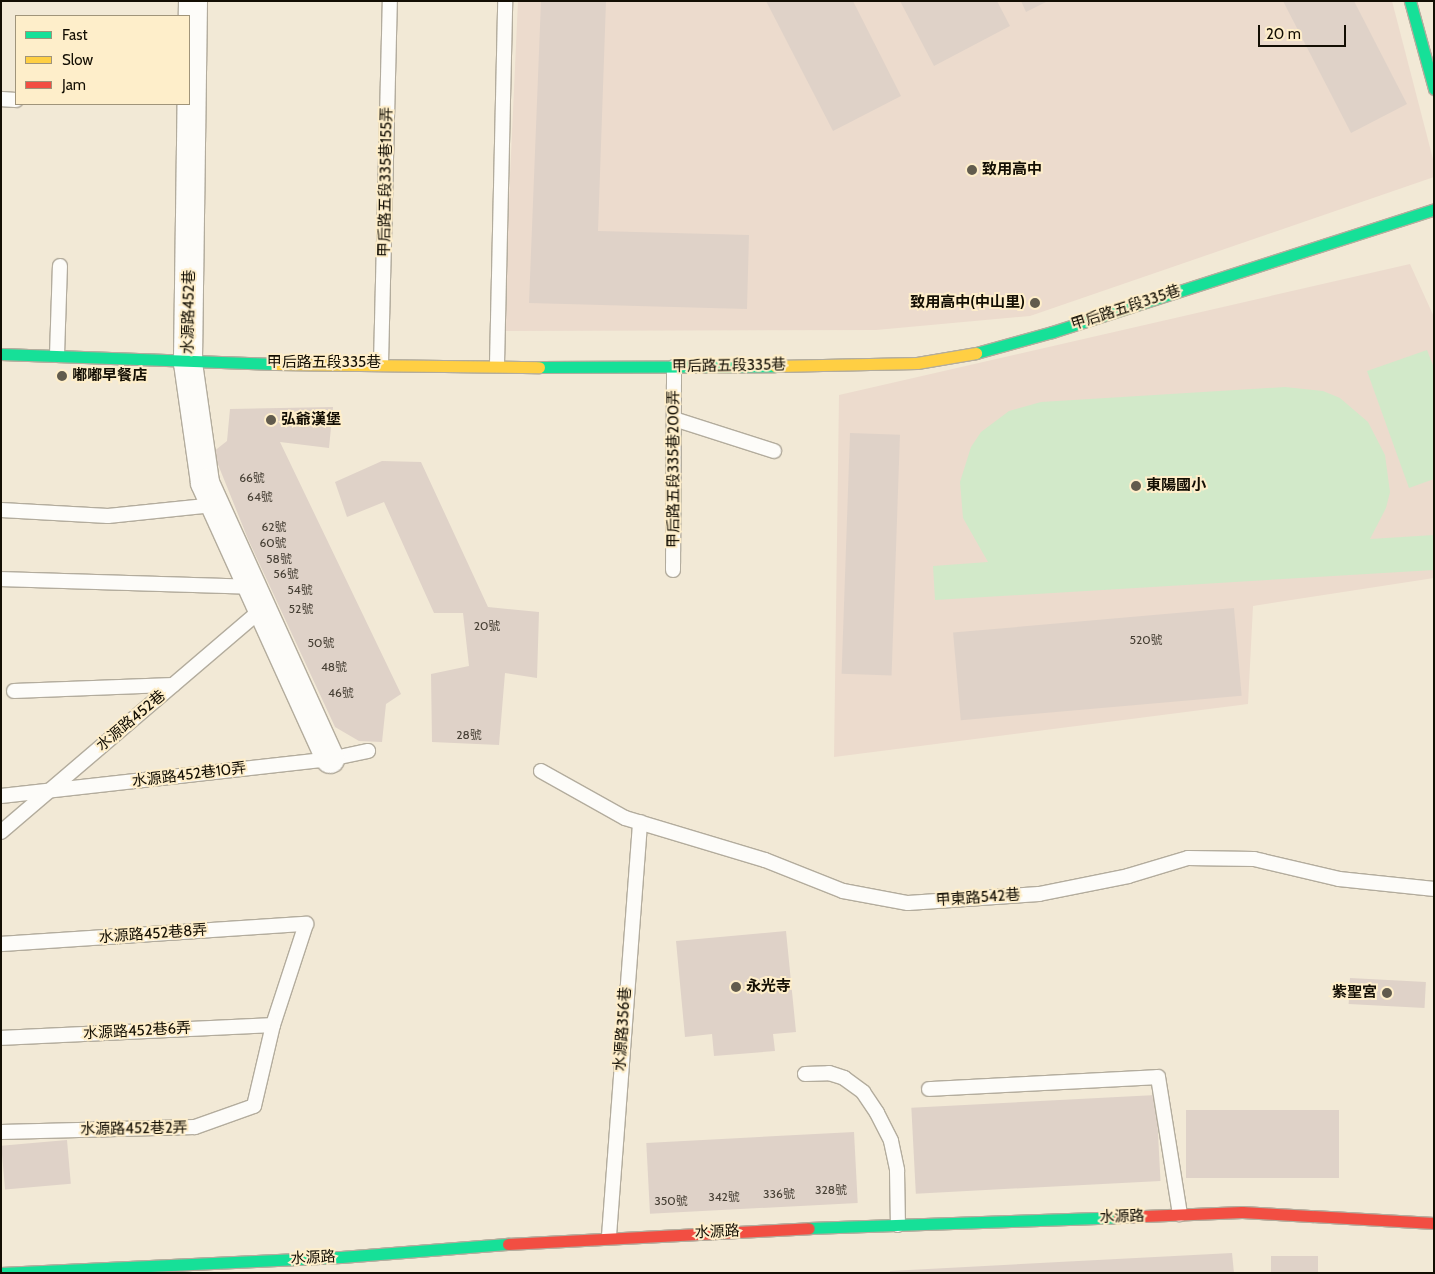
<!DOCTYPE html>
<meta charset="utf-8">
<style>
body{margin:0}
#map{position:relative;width:1435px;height:1274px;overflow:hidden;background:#f2e9d6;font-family:Cabin,"Noto Sans TC",sans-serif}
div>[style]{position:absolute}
.education>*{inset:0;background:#ecdbcd}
.green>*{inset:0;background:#d2e9c9}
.building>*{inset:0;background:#dfd2c8;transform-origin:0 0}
.roads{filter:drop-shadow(1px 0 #b3ac9d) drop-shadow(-1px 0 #b3ac9d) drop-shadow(0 1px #b3ac9d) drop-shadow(0 -1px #b3ac9d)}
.lane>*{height:14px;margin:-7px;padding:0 7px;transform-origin:7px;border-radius:7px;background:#fdfcf9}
.street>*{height:28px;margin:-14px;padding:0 14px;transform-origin:14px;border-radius:14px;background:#fdfcf9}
.fast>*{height:11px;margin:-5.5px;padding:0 5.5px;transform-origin:5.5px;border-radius:5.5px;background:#16e098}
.slow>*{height:11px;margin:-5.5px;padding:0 5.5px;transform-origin:5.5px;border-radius:5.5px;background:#ffcf43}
.jam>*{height:11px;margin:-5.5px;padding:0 5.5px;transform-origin:5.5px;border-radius:5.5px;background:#f24e42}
.dots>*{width:14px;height:14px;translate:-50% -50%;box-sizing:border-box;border:2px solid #feeeca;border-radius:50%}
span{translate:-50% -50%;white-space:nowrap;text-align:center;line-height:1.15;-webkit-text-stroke:4px #feeeca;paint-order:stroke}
.number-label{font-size:12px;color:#463f34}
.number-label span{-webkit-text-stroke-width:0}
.poi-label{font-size:15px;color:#130e03;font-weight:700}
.left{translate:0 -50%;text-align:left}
.right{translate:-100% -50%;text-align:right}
.street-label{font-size:15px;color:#130e03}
.frame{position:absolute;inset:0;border:2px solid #130e03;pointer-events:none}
.legend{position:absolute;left:15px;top:15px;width:175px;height:90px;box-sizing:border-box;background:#feeeca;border:1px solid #a0947a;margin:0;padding:6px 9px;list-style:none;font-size:15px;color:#130e03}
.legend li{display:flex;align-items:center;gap:10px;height:25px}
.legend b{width:25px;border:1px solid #a0947a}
.scale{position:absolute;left:1258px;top:25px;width:88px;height:22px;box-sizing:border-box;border:2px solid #130e03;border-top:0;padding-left:6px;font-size:15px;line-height:18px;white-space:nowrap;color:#130e03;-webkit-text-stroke:4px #feeeca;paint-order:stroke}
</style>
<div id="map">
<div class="education">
<i style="clip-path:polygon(518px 1px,1392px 1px,1434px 163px,1434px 177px,1030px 316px,876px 330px,503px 331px)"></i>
<i style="clip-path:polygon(1410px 264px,1434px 317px,1434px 578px,1253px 606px,1248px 704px,834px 757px,839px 395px)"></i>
</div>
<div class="green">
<i style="clip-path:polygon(1427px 350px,1434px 368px,1434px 479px,1409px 488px,1367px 371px)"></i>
<i style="clip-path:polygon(1285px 387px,1323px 391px,1340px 398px,1368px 422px,1385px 455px,1390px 492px,1386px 508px,1370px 539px,1434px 535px,1434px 570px,935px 600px,933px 566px,988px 562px,963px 518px,960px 482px,971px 447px,981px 432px,1009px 411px,1041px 402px)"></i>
</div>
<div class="building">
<i style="clip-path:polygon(541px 1px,606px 1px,598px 231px,749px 235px,747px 309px,529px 303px)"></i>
<i style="clip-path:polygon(766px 1px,853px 1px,901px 96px,833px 131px)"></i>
<i style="clip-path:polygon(900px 1px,997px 1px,1010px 26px,934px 66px)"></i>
<i style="clip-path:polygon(1021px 1px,1048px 1px,1026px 12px)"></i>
<i style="clip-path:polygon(1283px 1px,1354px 1px,1407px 104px,1351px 133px)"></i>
<i style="clip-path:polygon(333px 407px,329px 448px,280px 442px,401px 694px,386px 704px,382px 742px,359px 741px,335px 727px,248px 539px,213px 452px,227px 441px,230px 409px)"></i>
<i style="left:850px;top:433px;width:50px;height:241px;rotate:2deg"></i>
<i style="clip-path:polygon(382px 461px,421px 462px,488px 607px,539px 612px,537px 678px,505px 673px,499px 745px,432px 742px,431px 674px,469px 666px,463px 613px,434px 613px,384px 502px,347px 517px,335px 482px)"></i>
<i style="left:1234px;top:608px;width:88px;height:282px;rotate:85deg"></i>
<i style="clip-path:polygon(786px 931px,796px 1032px,773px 1034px,775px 1051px,714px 1056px,712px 1034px,685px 1037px,676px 941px)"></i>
<i style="left:1350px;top:978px;width:76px;height:26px;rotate:3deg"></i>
<i style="left:1156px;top:1095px;width:86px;height:245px;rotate:87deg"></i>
<i style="left:1186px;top:1110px;width:153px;height:68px"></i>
<i style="left:854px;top:1132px;width:71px;height:208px;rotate:87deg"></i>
<i style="left:67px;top:1140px;width:44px;height:66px;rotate:85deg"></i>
<i style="clip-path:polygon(1232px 1253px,1234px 1273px,890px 1273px,890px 1271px)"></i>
<i style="left:1318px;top:1256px;width:17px;height:47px;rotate:90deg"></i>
</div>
<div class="roads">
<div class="lane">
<i style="left:1px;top:99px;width:15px;rotate:4deg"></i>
<i style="left:57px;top:355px;width:89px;rotate:-88.1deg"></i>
<i style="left:381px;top:363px;width:362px;rotate:-88.6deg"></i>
<i style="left:497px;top:364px;width:363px;rotate:-88.7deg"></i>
<i style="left:674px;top:419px;width:105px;rotate:17.7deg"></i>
<i style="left:1px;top:510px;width:107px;rotate:3.2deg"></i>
<i style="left:108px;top:516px;width:108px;rotate:-5.9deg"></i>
<i style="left:673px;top:570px;width:203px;rotate:-89.7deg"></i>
<i style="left:1px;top:579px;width:250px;rotate:1.8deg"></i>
<i style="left:14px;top:691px;width:159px;rotate:-2.2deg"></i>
<i style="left:541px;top:771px;width:96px;rotate:29.2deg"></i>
<i style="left:625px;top:818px;width:146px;rotate:16.7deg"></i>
<i style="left:765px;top:860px;width:84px;rotate:21.7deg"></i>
<i style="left:843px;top:891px;width:66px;rotate:10.5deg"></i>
<i style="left:908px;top:903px;width:131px;rotate:-3.9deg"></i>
<i style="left:1039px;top:894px;width:91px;rotate:-11.4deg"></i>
<i style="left:1128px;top:876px;width:63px;rotate:-16.7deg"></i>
<i style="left:1188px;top:858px;width:66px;rotate:0.9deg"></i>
<i style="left:1254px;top:859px;width:87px;rotate:13.2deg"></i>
<i style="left:1339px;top:879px;width:96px;rotate:6deg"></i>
<i style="left:1px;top:796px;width:331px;rotate:-6.4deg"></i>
<i style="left:330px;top:759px;width:39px;rotate:-12deg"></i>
<i style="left:1px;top:832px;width:342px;rotate:-40.5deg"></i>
<i style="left:1px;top:944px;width:306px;rotate:-3.8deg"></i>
<i style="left:306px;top:924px;width:106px;rotate:108.1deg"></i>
<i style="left:273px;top:1025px;width:83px;rotate:103.2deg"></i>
<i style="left:254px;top:1106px;width:63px;rotate:160.4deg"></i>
<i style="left:195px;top:1127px;width:194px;rotate:178.5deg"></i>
<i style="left:1px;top:1038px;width:272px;rotate:-2.7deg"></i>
<i style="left:805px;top:1074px;width:24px;rotate:-2deg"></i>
<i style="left:829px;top:1073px;width:16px;rotate:18deg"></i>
<i style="left:844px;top:1078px;width:24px;rotate:36deg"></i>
<i style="left:863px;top:1092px;width:25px;rotate:56deg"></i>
<i style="left:877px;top:1113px;width:31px;rotate:63deg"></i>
<i style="left:891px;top:1141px;width:30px;rotate:78deg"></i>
<i style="left:897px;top:1170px;width:55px;rotate:89deg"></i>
<i style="left:929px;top:1089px;width:229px;rotate:-3deg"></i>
<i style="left:1158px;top:1077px;width:139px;rotate:80.9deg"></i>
<i style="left:609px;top:1236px;width:415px;rotate:-85.7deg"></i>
</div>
<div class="street">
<i style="left:193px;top:1px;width:362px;rotate:90.8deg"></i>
<i style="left:188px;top:363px;width:121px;rotate:81.9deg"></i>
<i style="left:205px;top:483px;width:303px;rotate:65.6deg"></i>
</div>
<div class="fast">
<i style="left:1410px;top:1px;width:91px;rotate:74.7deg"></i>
<i style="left:976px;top:353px;width:79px;rotate:-15.4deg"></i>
<i style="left:1052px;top:332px;width:401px;rotate:-17.8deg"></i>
<i style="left:1px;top:354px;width:275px;rotate:2.1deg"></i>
<i style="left:539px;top:367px;width:236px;rotate:-0.2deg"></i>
<i style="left:809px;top:1228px;width:310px;rotate:-2deg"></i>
<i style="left:1px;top:1273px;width:340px;rotate:-2.7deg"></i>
<i style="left:341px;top:1257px;width:168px;rotate:-4.5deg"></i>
</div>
<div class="slow">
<i style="left:276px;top:364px;width:263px;rotate:0.7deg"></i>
<i style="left:775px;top:366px;width:142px;rotate:-1.2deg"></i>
<i style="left:917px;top:363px;width:60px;rotate:-9.6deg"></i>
</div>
<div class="jam">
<i style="left:1119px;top:1217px;width:123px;rotate:-2.3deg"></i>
<i style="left:1242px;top:1212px;width:192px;rotate:3.3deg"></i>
<i style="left:508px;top:1244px;width:301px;rotate:-3deg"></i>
</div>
</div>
<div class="dots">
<i style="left:972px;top:170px;background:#615b4d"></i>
<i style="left:1035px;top:303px;background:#615b4d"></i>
<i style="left:62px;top:376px;background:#615b4d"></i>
<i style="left:271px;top:420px;background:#615b4d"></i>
<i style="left:1136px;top:486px;background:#615b4d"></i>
<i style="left:736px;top:987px;background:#615b4d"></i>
<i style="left:1387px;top:993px;background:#615b4d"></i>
</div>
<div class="number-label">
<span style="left:252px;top:478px">66號</span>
<span style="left:260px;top:497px">64號</span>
<span style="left:274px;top:527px">62號</span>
<span style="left:273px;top:543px">60號</span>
<span style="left:279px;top:559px">58號</span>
<span style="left:286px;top:574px">56號</span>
<span style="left:300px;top:590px">54號</span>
<span style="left:301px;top:609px">52號</span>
<span style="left:487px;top:626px">20號</span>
<span style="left:1146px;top:640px">520號</span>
<span style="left:321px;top:643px">50號</span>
<span style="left:334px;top:667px">48號</span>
<span style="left:341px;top:693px">46號</span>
<span style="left:469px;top:735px">28號</span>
<span style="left:831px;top:1190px">328號</span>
<span style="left:779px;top:1194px">336號</span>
<span style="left:724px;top:1197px">342號</span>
<span style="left:671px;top:1201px">350號</span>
</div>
<div class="poi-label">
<span class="left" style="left:982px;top:170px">致用高中</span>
<span class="right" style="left:1025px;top:303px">致用高中(中山里)</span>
<span class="left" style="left:72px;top:376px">嘟嘟早餐店</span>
<span class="left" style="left:281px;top:420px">弘爺漢堡</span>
<span class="left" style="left:1146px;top:486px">東陽國小</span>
<span class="left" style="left:746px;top:987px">永光寺</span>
<span class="right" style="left:1377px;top:993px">紫聖宮</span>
</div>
<div class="street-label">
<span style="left:386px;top:182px;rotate:-89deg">甲后路五段335巷155弄</span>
<span style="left:1126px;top:308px;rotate:-18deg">甲后路五段335巷</span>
<span style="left:189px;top:312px;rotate:-89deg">水源路452巷</span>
<span style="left:324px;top:363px">甲后路五段335巷</span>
<span style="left:729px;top:366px;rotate:-1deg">甲后路五段335巷</span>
<span style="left:674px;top:469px;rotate:-90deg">甲后路五段335巷200弄</span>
<span style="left:131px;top:721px;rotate:-40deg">水源路452巷</span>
<span style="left:189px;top:775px;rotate:-7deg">水源路452巷10弄</span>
<span style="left:978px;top:898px;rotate:-4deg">甲東路542巷</span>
<span style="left:153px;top:934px;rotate:-4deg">水源路452巷8弄</span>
<span style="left:623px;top:1029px;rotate:-86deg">水源路356巷</span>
<span style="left:137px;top:1031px;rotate:-3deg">水源路452巷6弄</span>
<span style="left:134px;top:1129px;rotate:-1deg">水源路452巷2弄</span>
<span style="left:1122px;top:1217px;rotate:-2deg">水源路</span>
<span style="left:717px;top:1232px;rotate:-2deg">水源路</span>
<span style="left:313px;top:1258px;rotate:-3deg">水源路</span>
</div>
<div class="frame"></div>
<ul class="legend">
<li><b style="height:6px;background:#16e098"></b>Fast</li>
<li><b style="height:6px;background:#ffcf43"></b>Slow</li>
<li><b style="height:6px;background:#f24e42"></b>Jam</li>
</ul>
<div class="scale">20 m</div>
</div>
